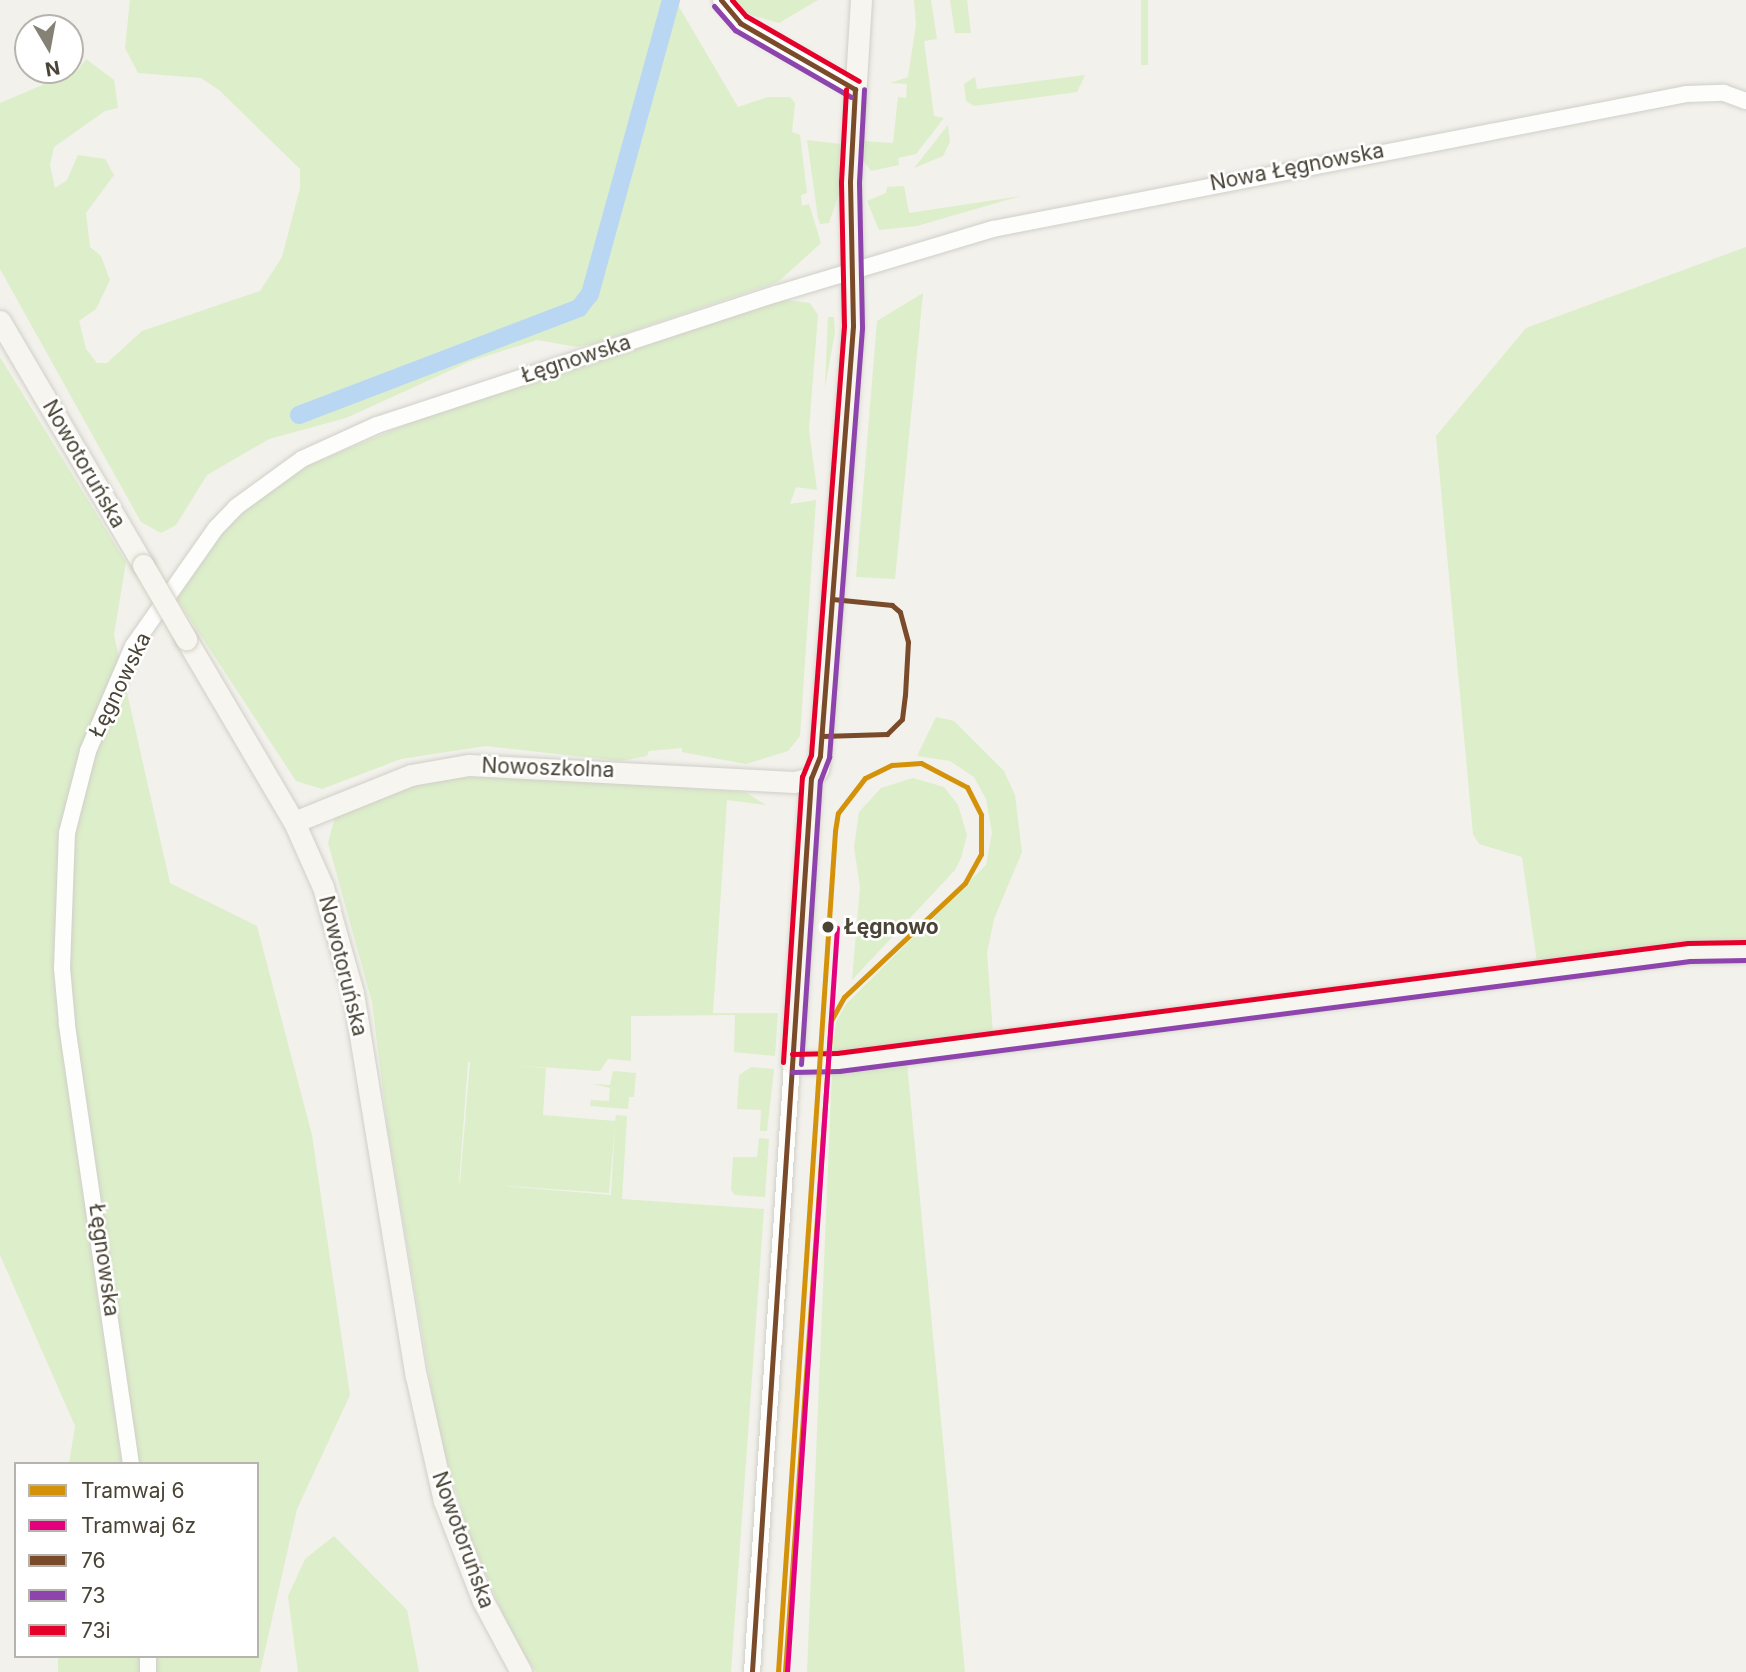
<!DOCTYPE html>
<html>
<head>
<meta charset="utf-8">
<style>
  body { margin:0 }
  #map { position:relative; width:1746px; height:1672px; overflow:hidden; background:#f2f1eb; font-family:Inter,sans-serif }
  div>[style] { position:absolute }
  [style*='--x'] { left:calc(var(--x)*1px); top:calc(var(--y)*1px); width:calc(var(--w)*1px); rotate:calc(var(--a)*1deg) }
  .green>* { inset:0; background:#ddeeca; transform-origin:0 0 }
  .canal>* { height:18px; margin:-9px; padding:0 9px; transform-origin:9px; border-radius:9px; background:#b9d7f3 }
  .roads { filter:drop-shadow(0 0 2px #d0cfc9) drop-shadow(0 0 2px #d0cfc9) }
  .street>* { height:16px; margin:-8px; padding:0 8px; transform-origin:8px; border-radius:8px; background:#fdfdfc }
  .secondary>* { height:21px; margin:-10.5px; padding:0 10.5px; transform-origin:10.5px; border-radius:10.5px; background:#f7f5ef }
  .bridges { filter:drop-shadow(0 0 2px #d2cfc2) drop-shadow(0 0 2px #d2cfc2) }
  .secondary-bridge>* { height:21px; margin:-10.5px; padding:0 10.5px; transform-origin:10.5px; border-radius:10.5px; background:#f7f5ef }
  .bus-1>* { height:5px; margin:-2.5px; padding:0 2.5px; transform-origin:2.5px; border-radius:2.5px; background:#7a4b2a }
  .bus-2>* { height:5px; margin:-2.5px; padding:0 2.5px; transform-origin:2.5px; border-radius:2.5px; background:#8e44ad }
  .bus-3>* { height:5px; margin:-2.5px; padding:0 2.5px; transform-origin:2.5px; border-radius:2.5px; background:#e4002b }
  .tram-1>* { height:5px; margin:-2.5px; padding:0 2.5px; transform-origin:2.5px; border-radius:2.5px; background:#d4920b }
  .tram-2>* { height:5px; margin:-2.5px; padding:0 2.5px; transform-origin:2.5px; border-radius:2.5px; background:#e5007d }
  .dots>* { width:19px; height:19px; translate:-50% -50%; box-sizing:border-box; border:4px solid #fff; border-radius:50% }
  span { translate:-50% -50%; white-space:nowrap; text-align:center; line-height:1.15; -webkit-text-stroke:5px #fff; paint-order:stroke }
  .street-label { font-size:21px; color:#4a4436 }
  .stop-label { font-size:21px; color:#4a4436; font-weight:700 }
  .left { translate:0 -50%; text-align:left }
  .legend { position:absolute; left:14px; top:1462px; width:245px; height:196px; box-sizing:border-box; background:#fff; border:2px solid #b7b4af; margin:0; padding:9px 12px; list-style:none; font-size:21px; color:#4a4436 }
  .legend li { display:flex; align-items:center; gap:14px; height:35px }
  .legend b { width:35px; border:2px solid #b7b4af }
  .north { position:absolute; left:14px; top:14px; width:70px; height:70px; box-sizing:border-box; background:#fff; border:2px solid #b7b4af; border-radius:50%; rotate:170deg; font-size:19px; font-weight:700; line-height:28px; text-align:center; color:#4a4436 }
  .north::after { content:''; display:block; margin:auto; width:24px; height:32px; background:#858175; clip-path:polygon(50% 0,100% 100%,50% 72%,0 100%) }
</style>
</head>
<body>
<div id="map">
  <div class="green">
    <i style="clip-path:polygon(130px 0,675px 0,738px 107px,768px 97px,790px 97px,795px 103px,792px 132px,800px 135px,807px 193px,801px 195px,802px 206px,809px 204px,821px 243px,778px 282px,593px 344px,577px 347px,537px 340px,471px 361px,346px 418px,269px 439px,207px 475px,176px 525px,161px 533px,141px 522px,0 269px,0 103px,78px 70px,86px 59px,114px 80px,118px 108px,105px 111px,54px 147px,50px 165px,55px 188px,67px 180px,78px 155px,105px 159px,114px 175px,86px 213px,90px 247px,101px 256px,110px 280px,96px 309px,79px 321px,86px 349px,97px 363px,107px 363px,142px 331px,260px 291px,282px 257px,300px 188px,300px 169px,219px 90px,201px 78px,138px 73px,125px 48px)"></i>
    <i style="clip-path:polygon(732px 0,818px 0,779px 23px,744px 13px)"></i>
    <i style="clip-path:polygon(914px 0,931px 0,937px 39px,924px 41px,934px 116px,944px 118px,916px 154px,898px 158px,899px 165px,871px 171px,863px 160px,864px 141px,893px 143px,898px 97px,906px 98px,907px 84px,890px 83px,908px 77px,916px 24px)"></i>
    <i style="clip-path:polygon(950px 0,967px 0,971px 33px,955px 33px)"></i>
    <i style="left:1141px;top:0;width:7px;height:65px"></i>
    <i style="clip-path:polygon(1085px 75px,1077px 92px,974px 106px,966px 101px,964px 84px,975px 77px,977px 89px)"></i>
    <i style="clip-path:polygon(948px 125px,950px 142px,943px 156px,914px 168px)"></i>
    <i style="clip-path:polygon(807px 140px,841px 144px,839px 194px,829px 223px,820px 224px,818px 218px)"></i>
    <i style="clip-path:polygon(904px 186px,909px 213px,1021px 196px,917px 226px,879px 230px,867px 201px,886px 193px,887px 187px)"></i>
    <i style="clip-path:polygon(1746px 247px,1746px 942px,1537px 962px,1522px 857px,1479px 844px,1473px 834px,1436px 436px,1526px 328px)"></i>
    <i style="clip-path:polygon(923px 293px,895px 579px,856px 577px,877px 321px)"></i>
    <i style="clip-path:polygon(785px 300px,810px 303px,818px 315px,809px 429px,817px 490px,796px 487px,790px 504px,816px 500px,800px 736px,788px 751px,746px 764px,682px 752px,682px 748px,649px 751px,647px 756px,621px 761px,486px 746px,401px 759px,322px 789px,296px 781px,175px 596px,219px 536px,252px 503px,300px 469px,452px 405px)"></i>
    <i style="clip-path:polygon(828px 317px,834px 317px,835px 332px,825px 387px)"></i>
    <i style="clip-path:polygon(0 357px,126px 562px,114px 635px,170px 883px,257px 926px,312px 1135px,350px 1395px,297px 1509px,260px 1672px,58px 1672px,58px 1656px,257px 1656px,257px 1464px,69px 1464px,75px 1426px,0 1255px)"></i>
    <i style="clip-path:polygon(936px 717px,954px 721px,1004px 771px,1015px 795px,1022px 852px,994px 919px,987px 953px,993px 1033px,832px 1053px,836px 1022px,846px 1004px,986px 865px,992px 833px,986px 799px,974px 777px,950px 761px,917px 756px)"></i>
    <i style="clip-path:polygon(evenodd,481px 773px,745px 792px,766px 805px,727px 800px,713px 1013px,778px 1013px,775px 1056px,734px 1052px,735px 1015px,631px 1016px,631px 1061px,608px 1059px,600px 1071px,509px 1065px,546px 1068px,543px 1115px,615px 1121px,616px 1115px,627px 1116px,622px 1199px,764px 1209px,731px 1672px,536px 1672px,513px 1638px,468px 1532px,440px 1439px,388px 1131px,372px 1002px,328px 843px,335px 817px,351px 807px,418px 783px,481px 773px,468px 1062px,470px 1062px,460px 1183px,459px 1183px,468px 1062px,481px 773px,615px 1127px,611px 1195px,479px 1184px,609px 1193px,615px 1127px)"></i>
    <i style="clip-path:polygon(913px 778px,944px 787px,958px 805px,967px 835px,961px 858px,955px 870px,852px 980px,860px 887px,854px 847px,859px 812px,881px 788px)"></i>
    <i style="clip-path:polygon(907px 1063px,965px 1672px,807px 1672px,832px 1072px)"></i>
    <i style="clip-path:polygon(751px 1067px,774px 1069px,767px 1131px,760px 1131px,761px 1110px,737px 1109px,739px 1075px)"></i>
    <i style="clip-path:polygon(613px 1071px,636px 1073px,634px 1097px,629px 1097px,628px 1109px,590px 1106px,591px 1100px,609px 1101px,610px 1088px,592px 1084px,610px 1085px)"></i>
    <i style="clip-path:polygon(759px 1138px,769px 1139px,765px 1197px,735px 1195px,731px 1190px,733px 1157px,757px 1157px)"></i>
    <i style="clip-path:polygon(334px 1536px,407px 1610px,419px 1672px,298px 1672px,288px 1596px,305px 1559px)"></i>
  </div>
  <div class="canal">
    <i style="--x:299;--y:415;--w:300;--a:-20.9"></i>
    <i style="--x:579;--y:308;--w:18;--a:-52"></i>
    <i style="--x:590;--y:294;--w:305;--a:-74.6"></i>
  </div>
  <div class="roads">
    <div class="street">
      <i style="--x:721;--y:0;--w:30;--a:50"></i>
      <i style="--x:740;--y:23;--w:133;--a:29.9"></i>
      <i style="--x:131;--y:1464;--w:446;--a:-98.3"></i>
      <i style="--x:67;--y:1023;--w:55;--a:-95.2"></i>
      <i style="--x:62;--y:968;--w:135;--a:-87.9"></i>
      <i style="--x:67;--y:833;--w:85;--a:-75.6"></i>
      <i style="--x:88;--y:751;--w:114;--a:-66.8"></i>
      <i style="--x:133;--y:646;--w:144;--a:-54.9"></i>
      <i style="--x:216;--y:528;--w:29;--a:-46"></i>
      <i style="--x:236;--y:507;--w:82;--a:-36"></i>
      <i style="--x:302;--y:459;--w:82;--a:-24.4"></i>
      <i style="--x:377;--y:425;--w:420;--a:-18.2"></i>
      <i style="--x:776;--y:294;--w:227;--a:-16.7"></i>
      <i style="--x:993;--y:229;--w:706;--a:-11.02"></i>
      <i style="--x:1686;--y:94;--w:38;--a:-2"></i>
      <i style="--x:1724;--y:93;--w:23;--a:20"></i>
      <i style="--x:148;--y:1656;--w:16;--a:90"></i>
      <i style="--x:752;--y:1672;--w:610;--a:-86.24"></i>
    </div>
    <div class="secondary">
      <i style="--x:861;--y:0;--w:182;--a:93.5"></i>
      <i style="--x:850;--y:182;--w:144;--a:88.8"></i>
      <i style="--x:853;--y:326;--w:431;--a:94.4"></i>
      <i style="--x:820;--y:756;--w:13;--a:99"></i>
      <i style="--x:818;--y:769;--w:11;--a:128"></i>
      <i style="--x:811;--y:778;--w:286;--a:93.8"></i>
      <i style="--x:792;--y:1063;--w:46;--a:-1.2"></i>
      <i style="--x:838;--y:1062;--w:858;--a:-7.37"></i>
      <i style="--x:1689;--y:952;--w:57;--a:-1"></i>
      <i style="--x:0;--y:321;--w:283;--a:59.6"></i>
      <i style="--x:186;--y:639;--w:212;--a:59.5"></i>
      <i style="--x:294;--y:822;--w:71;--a:66"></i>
      <i style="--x:323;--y:887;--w:110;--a:74.2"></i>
      <i style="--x:353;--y:993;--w:388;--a:80.7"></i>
      <i style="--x:416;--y:1376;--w:128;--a:77.4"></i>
      <i style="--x:444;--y:1501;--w:107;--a:68.7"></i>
      <i style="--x:483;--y:1601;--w:81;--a:61.8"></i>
      <i style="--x:294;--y:822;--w:126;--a:-21.9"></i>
      <i style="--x:411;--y:775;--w:59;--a:-9.8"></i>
      <i style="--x:469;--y:765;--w:325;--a:3"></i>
      <i style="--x:794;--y:782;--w:17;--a:-13"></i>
    </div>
  </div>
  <div class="bridges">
    <div class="secondary-bridge">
      <i style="--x:143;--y:565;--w:86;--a:59.8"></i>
    </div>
  </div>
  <div class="bus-1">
    <i style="--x:721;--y:0;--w:30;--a:50"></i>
    <i style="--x:740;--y:23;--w:133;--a:29.9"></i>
    <i style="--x:855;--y:89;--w:93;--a:93.1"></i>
    <i style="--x:850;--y:182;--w:144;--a:88.8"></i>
    <i style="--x:853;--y:326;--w:431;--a:94.4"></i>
    <i style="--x:820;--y:756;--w:24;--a:112"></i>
    <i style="--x:811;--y:778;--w:896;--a:93.78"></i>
    <i style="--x:822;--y:736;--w:65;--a:-1.8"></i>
    <i style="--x:887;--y:734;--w:21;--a:-45"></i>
    <i style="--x:902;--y:719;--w:24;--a:-83"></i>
    <i style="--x:905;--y:695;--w:53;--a:-86.8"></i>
    <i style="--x:908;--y:642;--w:31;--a:-105"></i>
    <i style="--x:900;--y:612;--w:11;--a:-139"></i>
    <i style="--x:892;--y:605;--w:60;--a:-174.3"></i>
  </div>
  <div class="bus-2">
    <i style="--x:714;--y:6;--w:32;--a:49"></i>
    <i style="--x:735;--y:30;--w:134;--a:30"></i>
    <i style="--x:801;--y:1064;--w:284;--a:-86.2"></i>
    <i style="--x:820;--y:781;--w:26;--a:-69"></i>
    <i style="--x:829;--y:757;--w:431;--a:-85.6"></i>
    <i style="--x:862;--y:327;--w:145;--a:-91.2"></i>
    <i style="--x:859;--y:182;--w:93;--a:-86.9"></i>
    <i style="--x:792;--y:1072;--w:47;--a:-1.2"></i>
    <i style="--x:839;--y:1071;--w:858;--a:-7.37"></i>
    <i style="--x:1690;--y:961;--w:56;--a:-1"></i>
  </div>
  <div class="bus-3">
    <i style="--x:732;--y:0;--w:21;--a:49"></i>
    <i style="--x:746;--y:16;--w:130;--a:29.9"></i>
    <i style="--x:792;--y:1054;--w:45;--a:-1.3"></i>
    <i style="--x:837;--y:1053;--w:858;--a:-7.37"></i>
    <i style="--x:1688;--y:943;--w:58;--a:-1"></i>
    <i style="--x:783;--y:1062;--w:286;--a:-86.2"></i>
    <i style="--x:802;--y:777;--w:24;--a:-68"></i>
    <i style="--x:811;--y:755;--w:430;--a:-85.6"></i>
    <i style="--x:844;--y:326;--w:144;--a:-91.2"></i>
    <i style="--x:841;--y:182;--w:93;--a:-86.9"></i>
  </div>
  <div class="tram-1">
    <i style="--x:778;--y:1672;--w:843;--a:-86.12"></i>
    <i style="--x:835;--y:831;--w:18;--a:-81"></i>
    <i style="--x:838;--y:813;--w:44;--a:-52.4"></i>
    <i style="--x:865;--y:778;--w:30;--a:-26"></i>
    <i style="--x:892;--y:765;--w:29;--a:-4"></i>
    <i style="--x:921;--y:763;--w:52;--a:27.6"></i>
    <i style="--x:967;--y:787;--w:31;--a:63"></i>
    <i style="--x:981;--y:815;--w:39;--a:90"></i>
    <i style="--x:981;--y:854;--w:33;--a:119"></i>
    <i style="--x:965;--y:883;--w:166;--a:136.7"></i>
    <i style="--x:844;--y:997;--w:26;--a:119"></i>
    <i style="--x:831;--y:1020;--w:654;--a:94.04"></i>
  </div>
  <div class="tram-2">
    <i style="--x:787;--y:1672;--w:746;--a:-86.16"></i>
  </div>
  <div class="dots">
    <i style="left:828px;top:927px;background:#4a4436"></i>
  </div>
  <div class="street-label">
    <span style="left:1297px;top:167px;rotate:-11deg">Nowa Łęgnowska</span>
    <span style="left:576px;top:359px;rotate:-18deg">Łęgnowska</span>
    <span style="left:84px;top:464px;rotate:60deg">Nowotoruńska</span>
    <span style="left:120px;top:685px;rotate:-64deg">Łęgnowska</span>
    <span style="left:548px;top:768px;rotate:2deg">Nowoszkolna</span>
    <span style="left:343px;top:966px;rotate:76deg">Nowotoruńska</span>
    <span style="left:104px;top:1260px;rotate:82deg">Łęgnowska</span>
    <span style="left:463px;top:1540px;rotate:70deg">Nowotoruńska</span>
  </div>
  <div class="stop-label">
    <span class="left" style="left:844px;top:927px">Łęgnowo</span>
  </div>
  <ul class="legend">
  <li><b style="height:9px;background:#d4920b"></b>Tramwaj 6</li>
  <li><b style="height:9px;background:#e5007d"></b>Tramwaj 6z</li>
  <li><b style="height:9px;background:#7a4b2a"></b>76</li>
  <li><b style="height:9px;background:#8e44ad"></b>73</li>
  <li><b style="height:9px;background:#e4002b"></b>73i</li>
  </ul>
  <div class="north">N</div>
</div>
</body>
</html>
